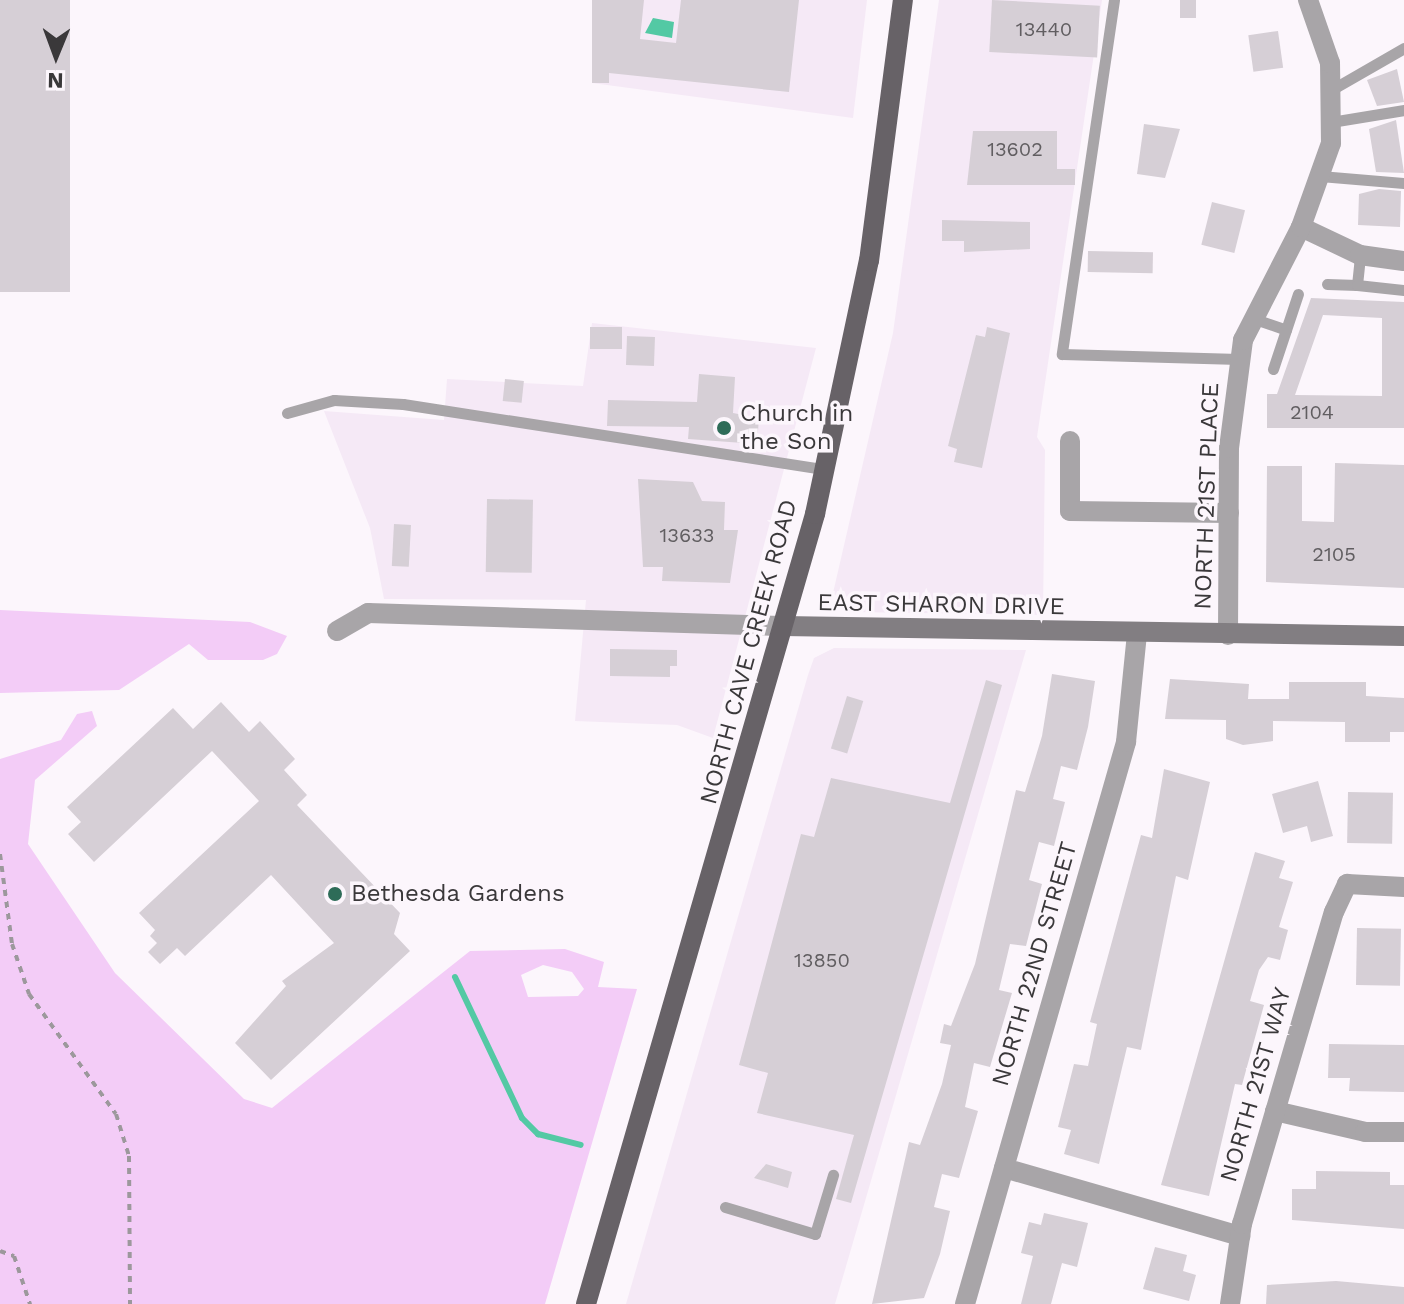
<!DOCTYPE html>
<html>
<head>
<meta charset="utf-8">
<style>
  body { margin:0 }
  #map { position:relative; width:1404px; height:1304px; overflow:hidden; background:#fcf6fc; font-family:"Work Sans",sans-serif }
  div>[style] { position:absolute }
  [style*='--x'] { left:calc(var(--x)*1px); top:calc(var(--y)*1px); width:calc(var(--w)*1px); rotate:calc(var(--a)*1deg) }
  .built>* { inset:0; background:#f5e9f6 }
  .green>* { inset:0; background:#f3ccf7 }
  .water>* { inset:0; background:#53c9a4 }
  .stream>* { height:6px; margin:-3px; padding:0 3px; transform-origin:3px; border-radius:3px; background:#53c9a4 }
  .building>* { inset:0; background:#d6cfd6; transform-origin:0 0 }
  .path>* { height:4px; margin-top:-2px; transform-origin:0; background:repeating-linear-gradient(90deg,#9c989c 0 6px,transparent 0 12px) }
  .lane>* { height:11px; margin:-5.5px; padding:0 5.5px; transform-origin:5.5px; border-radius:5.5px; background:#a8a5a8 }
  .street>* { height:20px; margin:-10px; padding:0 10px; transform-origin:10px; border-radius:10px; background:#a8a5a8 }
  .secondary>* { height:20px; margin:-10px; padding:0 10px; transform-origin:10px; border-radius:10px; background:#827e82 }
  .primary>* { height:20px; margin:-10px; padding:0 10px; transform-origin:10px; border-radius:10px; background:#676267 }
  .dots>* { width:22px; height:22px; translate:-50% -50%; box-sizing:border-box; border:4px solid #fcf6fc; border-radius:50% }
  span { translate:-50% -50%; white-space:nowrap; text-align:center; line-height:1.15; -webkit-text-stroke:7px #fcf6fc; paint-order:stroke }
  .number-label { font-size:20px; color:#615e61 }
  .number-label span { -webkit-text-stroke-width:0 }
  .poi-label { font-size:24px; color:#3a383a }
  .left { translate:0 -50%; text-align:left }
  .street-label { font-size:24px; color:#3a383a }
  .north { position:absolute; left:16px; top:16px; width:80px; height:80px; -webkit-text-stroke:6px #fcf6fc; paint-order:stroke; rotate:181deg; font-size:22px; font-weight:700; line-height:32px; text-align:center; color:#3a383a }
  .north::after { content:''; display:block; margin:auto; width:28px; height:36px; background:#3a383a; clip-path:polygon(50% 0,100% 100%,50% 72%,0 100%) }
</style>
</head>
<body>
<div id="map">
  <div class="built">
    <i style="clip-path:polygon(592px 0,867px 0,853px 118px,592px 83px)"></i>
    <i style="clip-path:polygon(939px 0,1102px 0,1037px 437px,1045px 450px,1043px 615px,853px 612px,833px 593px,893px 333px)"></i>
    <i style="clip-path:polygon(592px 323px,816px 348px,713px 738px,677px 725px,575px 721px,586px 600px,384px 599px,370px 528px,324px 411px,444px 420px,447px 379px,583px 386px)"></i>
    <i style="clip-path:polygon(834px 648px,1026px 650px,835px 1304px,626px 1304px,808px 675px,814px 658px)"></i>
  </div>
  <div class="green">
    <i style="clip-path:polygon(0 610px,250px 622px,287px 636px,277px 654px,263px 660px,208px 660px,189px 644px,119px 690px,0 693px)"></i>
    <i style="clip-path:polygon(evenodd,92px 711px,97px 726px,35px 780px,28px 844px,115px 973px,244px 1099px,272px 1108px,470px 951px,565px 949px,604px 962px,598px 987px,637px 989px,545px 1304px,0 1304px,0 759px,61px 740px,77px 714px,92px 711px,543px 965px,572px 972px,584px 989px,578px 996px,528px 997px,521px 975px,543px 965px)"></i>
  </div>
  <div class="water">
    <i style="clip-path:polygon(653px 18px,674px 22px,672px 38px,645px 33px)"></i>
  </div>
  <div class="stream">
    <i style="--x:455;--y:977;--w:156;--a:64.6"></i>
    <i style="--x:522;--y:1118;--w:23;--a:45"></i>
    <i style="--x:538;--y:1134;--w:44;--a:14.3"></i>
  </div>
  <div class="building">
    <i style="left:0;top:0;width:70px;height:292px"></i>
    <i style="clip-path:polygon(592px 0,644px 0,640px 39px,676px 43px,681px 0,799px 0,789px 92px,609px 73px,609px 83px,592px 83px)"></i>
    <i style="left:992px;top:0;width:108px;height:52px;rotate:3deg"></i>
    <i style="left:1180px;top:0;width:16px;height:18px"></i>
    <i style="left:1278px;top:31px;width:37px;height:30px;rotate:82deg"></i>
    <i style="clip-path:polygon(1397px 69px,1404px 102px,1377px 106px,1367px 80px)"></i>
    <i style="clip-path:polygon(1396px 120px,1404px 173px,1376px 172px,1369px 129px)"></i>
    <i style="clip-path:polygon(1144px 124px,1180px 129px,1165px 178px,1137px 174px)"></i>
    <i style="clip-path:polygon(973px 131px,1057px 131px,1057px 169px,1075px 169px,1075px 185px,967px 185px)"></i>
    <i style="clip-path:polygon(1379px 189px,1401px 191px,1400px 227px,1358px 225px,1359px 194px)"></i>
    <i style="left:1212px;top:202px;width:34px;height:44px;rotate:14deg"></i>
    <i style="clip-path:polygon(942px 220px,1030px 222px,1030px 249px,964px 252px,964px 241px,942px 241px)"></i>
    <i style="left:1088px;top:251px;width:65px;height:21px;rotate:1deg"></i>
    <i style="clip-path:polygon(evenodd,1311px 298px,1404px 302px,1404px 428px,1267px 428px,1267px 394px,1277px 394px,1311px 298px,1323px 315px,1382px 318px,1382px 396px,1295px 395px,1323px 315px)"></i>
    <i style="left:590px;top:327px;width:32px;height:22px"></i>
    <i style="clip-path:polygon(987px 327px,1010px 333px,982px 468px,954px 462px,957px 449px,948px 446px,976px 335px,985px 337px)"></i>
    <i style="left:627px;top:336px;width:28px;height:29px;rotate:2deg"></i>
    <i style="clip-path:polygon(699px 374px,735px 377px,733px 413px,759px 418px,757px 444px,688px 439px,689px 427px,607px 426px,608px 400px,697px 402px)"></i>
    <i style="left:505px;top:379px;width:19px;height:22px;rotate:6deg"></i>
    <i style="clip-path:polygon(1335px 463px,1404px 465px,1404px 588px,1266px 582px,1267px 466px,1302px 466px,1302px 521px,1334px 522px)"></i>
    <i style="clip-path:polygon(638px 479px,693px 482px,702px 501px,725px 502px,724px 530px,738px 530px,730px 583px,662px 581px,663px 567px,643px 567px)"></i>
    <i style="left:487px;top:499px;width:46px;height:73px;rotate:1deg"></i>
    <i style="left:394px;top:524px;width:17px;height:42px;rotate:3deg"></i>
    <i style="clip-path:polygon(610px 649px,677px 650px,677px 666px,670px 666px,670px 677px,610px 676px)"></i>
    <i style="clip-path:polygon(1052px 674px,1095px 681px,1088px 727px,1077px 770px,1061px 766px,1053px 799px,1065px 802px,1054px 846px,1039px 842px,1029px 880px,1042px 884px,1026px 946px,1010px 944px,999px 990px,1012px 993px,990px 1067px,974px 1063px,965px 1107px,978px 1111px,959px 1178px,942px 1174px,934px 1207px,950px 1211px,940px 1254px,924px 1298px,872px 1304px,909px 1142px,920px 1145px,942px 1084px,951px 1045px,940px 1043px,944px 1024px,951px 1026px,975px 964px,1016px 790px,1025px 792px,1042px 736px)"></i>
    <i style="clip-path:polygon(1170px 679px,1249px 684px,1248px 699px,1289px 699px,1289px 682px,1366px 682px,1366px 696px,1404px 698px,1404px 732px,1390px 732px,1390px 742px,1345px 742px,1345px 722px,1273px 721px,1273px 741px,1243px 745px,1226px 739px,1226px 720px,1165px 719px)"></i>
    <i style="clip-path:polygon(986px 680px,1002px 685px,978px 768px,851px 1203px,836px 1199px,854px 1135px,757px 1113px,768px 1073px,739px 1065px,801px 834px,814px 837px,831px 778px,950px 803px)"></i>
    <i style="left:847px;top:696px;width:17px;height:55px;rotate:17deg"></i>
    <i style="clip-path:polygon(221px 702px,249px 732px,260px 721px,295px 759px,284px 770px,307px 795px,297px 805px,400px 913px,394px 934px,410px 951px,271px 1080px,235px 1043px,286px 986px,282px 981px,334px 943px,271px 875px,185px 956px,177px 948px,160px 964px,148px 952px,157px 943px,150px 936px,155px 930px,139px 913px,259px 801px,212px 751px,94px 862px,68px 834px,81px 822px,67px 807px,173px 708px,193px 729px)"></i>
    <i style="clip-path:polygon(1164px 769px,1210px 782px,1188px 880px,1176px 876px,1141px 1050px,1127px 1047px,1099px 1164px,1064px 1154px,1071px 1130px,1058px 1127px,1074px 1064px,1088px 1066px,1097px 1024px,1090px 1022px,1141px 835px,1152px 838px)"></i>
    <i style="clip-path:polygon(1318px 781px,1333px 836px,1311px 842px,1307px 826px,1283px 833px,1272px 794px)"></i>
    <i style="left:1348px;top:792px;width:45px;height:51px;rotate:1deg"></i>
    <i style="clip-path:polygon(1255px 852px,1285px 861px,1279px 878px,1293px 882px,1279px 927px,1288px 930px,1280px 960px,1268px 957px,1259px 970px,1250px 1001px,1264px 1005px,1242px 1085px,1235px 1084px,1209px 1196px,1161px 1185px)"></i>
    <i style="left:1357px;top:928px;width:44px;height:57px;rotate:1deg"></i>
    <i style="clip-path:polygon(1329px 1044px,1404px 1045px,1404px 1092px,1349px 1091px,1350px 1078px,1328px 1078px)"></i>
    <i style="clip-path:polygon(766px 1164px,792px 1172px,788px 1188px,754px 1178px)"></i>
    <i style="clip-path:polygon(1316px 1171px,1390px 1172px,1390px 1185px,1404px 1185px,1404px 1229px,1292px 1220px,1292px 1189px,1316px 1189px)"></i>
    <i style="clip-path:polygon(1044px 1213px,1088px 1223px,1077px 1267px,1062px 1263px,1051px 1304px,1021px 1304px,1033px 1256px,1021px 1253px,1029px 1222px,1041px 1225px)"></i>
    <i style="clip-path:polygon(1155px 1247px,1187px 1255px,1183px 1271px,1196px 1275px,1189px 1301px,1143px 1289px)"></i>
    <i style="clip-path:polygon(1336px 1281px,1404px 1287px,1404px 1304px,1266px 1304px,1267px 1285px)"></i>
  </div>
  <div class="path">
    <i style="--x:0;--y:854;--w:91;--a:82.4"></i>
    <i style="--x:12;--y:944;--w:53;--a:71.2"></i>
    <i style="--x:29;--y:994;--w:148;--a:54.1"></i>
    <i style="--x:116;--y:1114;--w:44;--a:72.8"></i>
    <i style="--x:129;--y:1156;--w:148;--a:89.6"></i>
    <i style="--x:0;--y:1251;--w:15;--a:20"></i>
    <i style="--x:14;--y:1256;--w:51;--a:71.6"></i>
  </div>
  <div class="lane">
    <i style="--x:1114;--y:0;--w:358;--a:98.4"></i>
    <i style="--x:1062;--y:354;--w:177;--a:1.6"></i>
    <i style="--x:1331;--y:90;--w:84;--a:-29.9"></i>
    <i style="--x:1331;--y:122;--w:74;--a:-9.3"></i>
    <i style="--x:1320;--y:176;--w:84;--a:4.8"></i>
    <i style="--x:1327;--y:284;--w:30;--a:2"></i>
    <i style="--x:1357;--y:285;--w:30;--a:-84"></i>
    <i style="--x:1357;--y:285;--w:47;--a:6.1"></i>
    <i style="--x:1252;--y:318;--w:36;--a:19"></i>
    <i style="--x:1273;--y:369;--w:79;--a:-71.6"></i>
    <i style="--x:287;--y:413;--w:49;--a:-15.5"></i>
    <i style="--x:334;--y:400;--w:69;--a:3.3"></i>
    <i style="--x:403;--y:404;--w:427;--a:8.8"></i>
    <i style="--x:725;--y:1207;--w:94;--a:16.7"></i>
    <i style="--x:815;--y:1234;--w:62;--a:-73"></i>
  </div>
  <div class="street">
    <i style="--x:1301;--y:227;--w:65;--a:25.4"></i>
    <i style="--x:1360;--y:255;--w:44;--a:7.8"></i>
    <i style="--x:1070;--y:441;--w:70;--a:90"></i>
    <i style="--x:1070;--y:511;--w:159;--a:0.7"></i>
    <i style="--x:337;--y:631;--w:36;--a:-30"></i>
    <i style="--x:368;--y:613;--w:415;--a:1.8"></i>
    <i style="--x:1228;--y:635;--w:187;--a:-89.7"></i>
    <i style="--x:1229;--y:448;--w:109;--a:-82.6"></i>
    <i style="--x:1243;--y:340;--w:127;--a:-62.8"></i>
    <i style="--x:1301;--y:227;--w:89;--a:-70.3"></i>
    <i style="--x:1331;--y:143;--w:80;--a:-90.7"></i>
    <i style="--x:1330;--y:63;--w:67;--a:-109.2"></i>
    <i style="--x:1275;--y:1111;--w:92;--a:13.1"></i>
    <i style="--x:1365;--y:1132;--w:39;--a:0"></i>
    <i style="--x:1004;--y:1168;--w:246;--a:16.1"></i>
    <i style="--x:965;--y:1304;--w:585;--a:-74.01"></i>
    <i style="--x:1126;--y:742;--w:109;--a:-84.2"></i>
    <i style="--x:1230;--y:1304;--w:81;--a:-81.5"></i>
    <i style="--x:1242;--y:1224;--w:325;--a:-73.6"></i>
    <i style="--x:1334;--y:912;--w:31;--a:-65"></i>
    <i style="--x:1347;--y:884;--w:57;--a:3"></i>
  </div>
  <div class="secondary">
    <i style="--x:783;--y:626;--w:621;--a:0.92"></i>
  </div>
  <div class="primary">
    <i style="--x:586;--y:1304;--w:823;--a:-73.83"></i>
    <i style="--x:815;--y:514;--w:259;--a:-78"></i>
    <i style="--x:869;--y:261;--w:263;--a:-82.6"></i>
  </div>
  <div class="dots">
    <i style="left:724px;top:428px;background:#2e6c58"></i>
    <i style="left:335px;top:894px;background:#2e6c58"></i>
  </div>
  <div class="number-label">
    <span style="left:1044px;top:29px">13440</span>
    <span style="left:1015px;top:149px">13602</span>
    <span style="left:1312px;top:412px">2104</span>
    <span style="left:687px;top:535px">13633</span>
    <span style="left:1334px;top:554px">2105</span>
    <span style="left:822px;top:960px">13850</span>
  </div>
  <div class="poi-label">
    <span class="left" style="left:740px;top:428px">Church in<br>the Son</span>
    <span class="left" style="left:351px;top:894px">Bethesda Gardens</span>
  </div>
  <div class="street-label">
    <span style="left:1207px;top:496px;rotate:-88deg">NORTH 21ST PLACE</span>
    <span style="left:941px;top:605px;rotate:1deg">EAST SHARON DRIVE</span>
    <span style="left:749px;top:652px;rotate:-75deg">NORTH CAVE CREEK ROAD</span>
    <span style="left:1035px;top:964px;rotate:-74deg">NORTH 22ND STREET</span>
    <span style="left:1256px;top:1085px;rotate:-74deg">NORTH 21ST WAY</span>
  </div>
  <div class="north">N</div>
</div>
</body>
</html>
